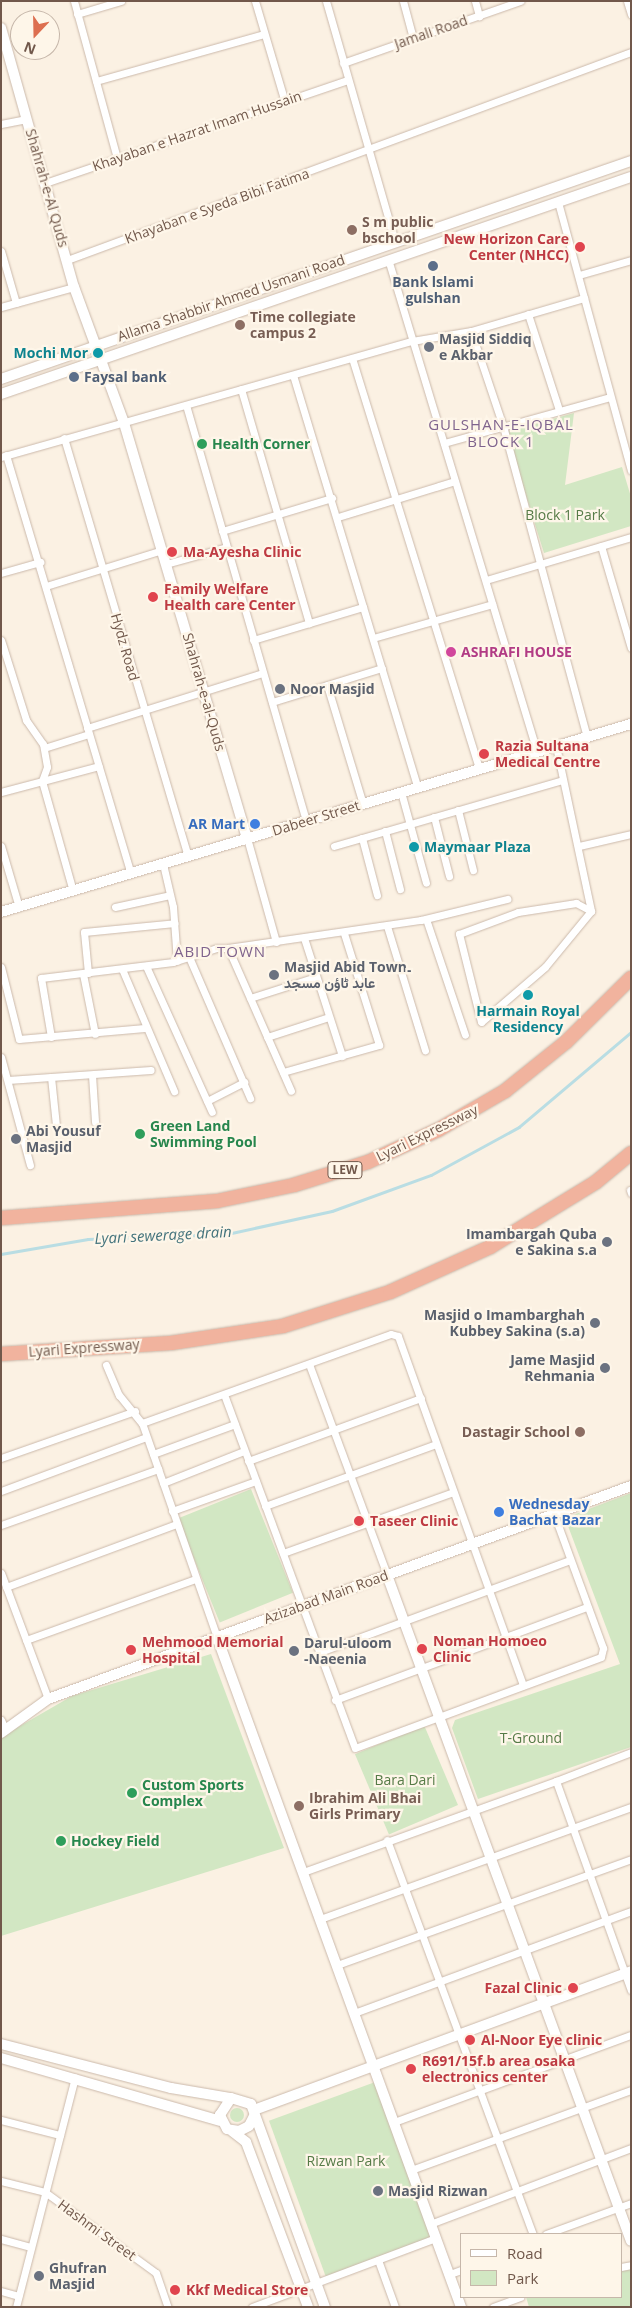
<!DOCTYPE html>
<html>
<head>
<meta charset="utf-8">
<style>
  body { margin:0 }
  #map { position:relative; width:632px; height:2308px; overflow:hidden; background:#fbf1e3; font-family:"Open Sans",Vazirmatn,sans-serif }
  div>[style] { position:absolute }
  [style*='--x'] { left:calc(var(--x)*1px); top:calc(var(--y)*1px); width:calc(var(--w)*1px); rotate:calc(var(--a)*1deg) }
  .green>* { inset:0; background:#d2e7c3; transform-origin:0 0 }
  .round { border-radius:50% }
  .stream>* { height:2.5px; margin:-1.25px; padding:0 1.25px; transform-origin:1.25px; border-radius:1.25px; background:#b9dde3 }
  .roads { filter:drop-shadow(0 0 1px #cbb9ab) drop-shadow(0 0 1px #cbb9ab) }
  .street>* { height:7px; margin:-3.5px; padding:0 3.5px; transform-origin:3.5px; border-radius:3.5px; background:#fff }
  .secondary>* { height:10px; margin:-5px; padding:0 5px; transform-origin:5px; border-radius:5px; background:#fff }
  .highway>* { height:14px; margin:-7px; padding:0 7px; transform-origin:7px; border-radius:7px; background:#f1b39e }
  .dots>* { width:14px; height:14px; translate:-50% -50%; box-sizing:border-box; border:2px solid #fef6e9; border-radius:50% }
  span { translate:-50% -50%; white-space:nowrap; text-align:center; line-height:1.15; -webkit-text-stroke:4.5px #fef6e9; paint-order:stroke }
  .shield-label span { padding:1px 4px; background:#fef6e9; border:1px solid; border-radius:4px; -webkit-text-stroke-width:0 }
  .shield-label { font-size:12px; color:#71584b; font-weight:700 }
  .street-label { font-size:14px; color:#71584b }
  .education-label { font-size:14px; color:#785e54; font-weight:700 }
  .left { translate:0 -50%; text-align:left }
  .right { translate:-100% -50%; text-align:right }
  .health-label { font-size:14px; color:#be3a42; font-weight:700 }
  .service-label { font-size:14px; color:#4e5e75; font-weight:700 }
  .worship-label { font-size:14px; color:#5b616d; font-weight:700 }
  .culture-label { font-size:14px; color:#0d838f; font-weight:700 }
  .leisure-label { font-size:14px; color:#27864d; font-weight:700 }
  .park-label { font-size:14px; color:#567b47 }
  .hotel-label { font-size:14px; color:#b23c85; font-weight:700 }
  .shop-label { font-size:14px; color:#366cbe; font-weight:700 }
  .neighbourhood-label { font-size:15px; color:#7f638d; letter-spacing:1px }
  .water-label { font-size:15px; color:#43737c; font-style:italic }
  .frame { position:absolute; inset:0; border:2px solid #71584b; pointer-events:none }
  .legend { position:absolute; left:460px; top:2233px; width:162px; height:65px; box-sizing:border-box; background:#fef6e9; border:1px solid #c6b7aa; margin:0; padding:6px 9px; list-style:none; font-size:15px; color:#71584b }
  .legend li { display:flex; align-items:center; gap:10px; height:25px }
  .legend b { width:25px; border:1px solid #c6b7aa }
  .north { position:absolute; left:10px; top:10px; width:50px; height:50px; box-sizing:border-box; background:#fef6e9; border:1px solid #c6b7aa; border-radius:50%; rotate:201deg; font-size:14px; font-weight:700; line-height:20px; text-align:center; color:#71584b }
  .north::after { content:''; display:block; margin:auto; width:18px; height:22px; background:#dd6f50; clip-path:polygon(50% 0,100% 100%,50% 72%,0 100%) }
</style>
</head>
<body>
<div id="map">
  <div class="green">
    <i style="clip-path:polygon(574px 413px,565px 485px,622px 467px,631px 497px,631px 526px,544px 553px,506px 432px)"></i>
    <i style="left:251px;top:1489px;width:112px;height:79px;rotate:68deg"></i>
    <i style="clip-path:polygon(631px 1493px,631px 1747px,478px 1799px,452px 1728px,455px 1720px,620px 1664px,565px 1518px)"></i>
    <i style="clip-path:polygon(211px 1654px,284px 1848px,1px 1936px,1px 1737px,72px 1696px)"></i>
    <i style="left:424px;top:1725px;width:87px;height:75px;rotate:67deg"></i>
    <i style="left:378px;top:2081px;width:167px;height:116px;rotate:70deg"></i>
    <i class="round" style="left:230px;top:2108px;width:14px;height:14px"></i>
    <i style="clip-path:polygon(631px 2265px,631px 2307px,529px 2307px,526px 2297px,621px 2297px,621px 2268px)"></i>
  </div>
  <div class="stream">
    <i style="--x:1;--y:1254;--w:88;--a:-9.8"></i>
    <i style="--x:88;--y:1239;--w:139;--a:-2.1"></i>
    <i style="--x:227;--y:1234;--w:107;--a:-12.4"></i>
    <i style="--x:332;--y:1211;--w:105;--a:-20"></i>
    <i style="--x:431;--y:1175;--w:100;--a:-28.6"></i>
    <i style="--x:519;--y:1127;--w:147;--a:-40.3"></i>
  </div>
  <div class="roads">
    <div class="street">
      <i style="--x:74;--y:1;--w:163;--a:74.7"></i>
      <i style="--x:255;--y:1;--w:105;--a:73.5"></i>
      <i style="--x:326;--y:1;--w:250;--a:74"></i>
      <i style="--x:403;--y:1;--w:39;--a:75"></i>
      <i style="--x:475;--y:1;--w:16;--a:75"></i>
      <i style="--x:627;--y:1;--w:14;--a:73"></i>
      <i style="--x:77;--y:14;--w:46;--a:-16.5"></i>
      <i style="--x:343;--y:63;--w:188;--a:-19.3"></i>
      <i style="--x:96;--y:81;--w:174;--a:-15.6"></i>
      <i style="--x:1;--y:124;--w:26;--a:-11"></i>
      <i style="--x:45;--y:183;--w:320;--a:-18.8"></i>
      <i style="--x:558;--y:202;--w:278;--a:74.8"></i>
      <i style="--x:1;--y:251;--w:54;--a:73.9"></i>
      <i style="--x:388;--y:259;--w:515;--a:73.18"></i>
      <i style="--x:67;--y:260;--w:601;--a:-20.24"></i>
      <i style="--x:579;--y:275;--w:54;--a:-16.1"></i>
      <i style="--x:1;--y:307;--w:76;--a:-15.3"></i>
      <i style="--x:528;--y:314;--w:101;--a:72.1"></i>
      <i style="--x:471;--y:331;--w:100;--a:71.4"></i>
      <i style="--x:503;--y:426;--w:322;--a:74.9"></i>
      <i style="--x:352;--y:358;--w:430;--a:72.8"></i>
      <i style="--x:293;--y:375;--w:430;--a:73.2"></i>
      <i style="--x:241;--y:389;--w:244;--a:73.8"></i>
      <i style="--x:186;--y:405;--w:433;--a:73.9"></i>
      <i style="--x:64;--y:438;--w:436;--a:73.5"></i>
      <i style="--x:444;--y:443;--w:172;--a:-15.5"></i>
      <i style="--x:6;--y:455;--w:436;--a:73.4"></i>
      <i style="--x:1;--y:457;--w:427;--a:-15.8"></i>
      <i style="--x:412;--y:341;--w:60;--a:-9.6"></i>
      <i style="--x:471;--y:331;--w:118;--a:-16.3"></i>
      <i style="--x:338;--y:517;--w:122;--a:-17.1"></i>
      <i style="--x:222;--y:531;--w:115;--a:-16.7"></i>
      <i style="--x:601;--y:546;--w:106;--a:73.6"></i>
      <i style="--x:166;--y:564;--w:63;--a:-15.6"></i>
      <i style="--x:1;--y:573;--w:41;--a:-15.8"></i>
      <i style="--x:486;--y:580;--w:151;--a:-16.5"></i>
      <i style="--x:46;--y:586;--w:121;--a:-17.2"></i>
      <i style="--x:373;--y:638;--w:124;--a:-15.9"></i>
      <i style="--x:1;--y:640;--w:84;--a:72.6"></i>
      <i style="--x:26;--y:720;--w:29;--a:55"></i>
      <i style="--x:43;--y:744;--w:23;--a:80"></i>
      <i style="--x:47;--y:767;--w:15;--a:110"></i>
      <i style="--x:42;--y:781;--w:114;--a:74.3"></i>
      <i style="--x:253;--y:640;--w:115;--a:-16.7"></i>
      <i style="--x:327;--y:685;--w:124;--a:73.2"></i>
      <i style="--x:272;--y:702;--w:115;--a:-17.2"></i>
      <i style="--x:87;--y:728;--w:184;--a:-17.4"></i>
      <i style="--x:556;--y:746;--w:169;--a:78"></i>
      <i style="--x:591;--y:911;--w:72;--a:129.4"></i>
      <i style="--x:545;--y:967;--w:84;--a:139.3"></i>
      <i style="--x:481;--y:1022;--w:91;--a:-104"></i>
      <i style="--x:459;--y:934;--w:63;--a:-20.4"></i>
      <i style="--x:518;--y:912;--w:59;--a:-8.8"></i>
      <i style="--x:576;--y:903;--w:17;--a:28"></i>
      <i style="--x:44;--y:748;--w:47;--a:-17.3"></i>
      <i style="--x:1;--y:792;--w:101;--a:-14.9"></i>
      <i style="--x:401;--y:792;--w:94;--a:74.6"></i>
      <i style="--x:458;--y:810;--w:62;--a:76"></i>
      <i style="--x:434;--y:817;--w:61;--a:75.7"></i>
      <i style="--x:385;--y:831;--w:60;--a:75.5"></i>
      <i style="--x:247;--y:838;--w:108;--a:74.4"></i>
      <i style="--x:362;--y:838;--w:59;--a:75.3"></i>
      <i style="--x:1;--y:846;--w:64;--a:73.6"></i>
      <i style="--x:334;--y:846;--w:238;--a:-16.1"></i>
      <i style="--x:579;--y:846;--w:53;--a:-13"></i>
      <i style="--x:163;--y:864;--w:44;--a:76.9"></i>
      <i style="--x:173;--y:907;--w:54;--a:85.8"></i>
      <i style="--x:115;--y:907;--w:56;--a:-12.3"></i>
      <i style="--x:426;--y:919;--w:122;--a:71.4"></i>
      <i style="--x:387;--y:926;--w:130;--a:73"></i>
      <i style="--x:304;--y:938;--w:124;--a:72.1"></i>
      <i style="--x:228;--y:948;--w:195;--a:-8.3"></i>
      <i style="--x:421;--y:920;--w:89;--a:-13.7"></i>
      <i style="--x:189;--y:957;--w:154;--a:66.6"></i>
      <i style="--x:146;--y:966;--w:160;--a:65.7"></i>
      <i style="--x:1;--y:967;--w:74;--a:76"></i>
      <i style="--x:19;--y:1039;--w:126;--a:-5"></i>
      <i style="--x:122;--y:969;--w:133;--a:66.9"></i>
      <i style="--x:88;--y:973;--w:41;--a:-95.6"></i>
      <i style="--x:84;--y:932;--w:91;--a:-5.6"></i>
      <i style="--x:83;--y:974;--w:61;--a:78.7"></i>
      <i style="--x:250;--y:998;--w:69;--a:-17.7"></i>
      <i style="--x:51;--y:1037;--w:60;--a:-99.6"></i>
      <i style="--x:41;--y:978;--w:133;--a:-6.9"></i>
      <i style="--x:173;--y:962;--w:46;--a:-17.7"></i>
      <i style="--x:217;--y:948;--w:11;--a:0"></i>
      <i style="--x:228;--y:948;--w:156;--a:66.2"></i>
      <i style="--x:267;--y:1037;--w:65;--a:-17.9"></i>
      <i style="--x:1;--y:1057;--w:112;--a:75"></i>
      <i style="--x:283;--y:1072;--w:100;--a:-15.7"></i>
      <i style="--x:379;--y:1045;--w:117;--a:-107.4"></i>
      <i style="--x:92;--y:1075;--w:47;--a:86.3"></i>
      <i style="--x:51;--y:1077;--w:48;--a:84.1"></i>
      <i style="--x:8;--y:1080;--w:143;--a:-4"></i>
      <i style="--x:207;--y:1101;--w:42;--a:-27.2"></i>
      <i style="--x:630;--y:1190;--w:3;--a:72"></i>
      <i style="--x:309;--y:1364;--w:225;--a:69.7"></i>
      <i style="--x:106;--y:1365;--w:33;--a:67"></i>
      <i style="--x:119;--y:1395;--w:36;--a:51"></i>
      <i style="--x:142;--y:1423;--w:227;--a:70.7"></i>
      <i style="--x:225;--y:1397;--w:374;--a:69.7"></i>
      <i style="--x:355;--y:1748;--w:262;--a:-20.3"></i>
      <i style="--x:601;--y:1657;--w:9;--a:-77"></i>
      <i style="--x:603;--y:1648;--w:143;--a:-110.1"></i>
      <i style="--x:142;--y:1423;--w:264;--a:-19.7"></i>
      <i style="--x:391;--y:1334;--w:7;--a:16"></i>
      <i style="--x:398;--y:1336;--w:371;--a:70.3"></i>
      <i style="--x:153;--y:1454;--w:87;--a:-20.1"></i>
      <i style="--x:1;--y:1458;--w:142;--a:-19.3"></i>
      <i style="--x:248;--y:1461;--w:184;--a:-20"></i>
      <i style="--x:163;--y:1483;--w:87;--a:-21.6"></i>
      <i style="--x:1;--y:1491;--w:155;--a:-20.4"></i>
      <i style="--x:265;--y:1506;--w:182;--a:-19.9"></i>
      <i style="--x:172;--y:1511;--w:89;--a:-19.7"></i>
      <i style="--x:1;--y:1525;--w:167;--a:-19.6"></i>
      <i style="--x:283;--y:1553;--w:181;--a:-19.7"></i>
      <i style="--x:1;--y:1573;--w:134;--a:69.5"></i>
      <i style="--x:6;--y:1587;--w:181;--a:-20.3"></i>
      <i style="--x:26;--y:1640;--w:180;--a:-19.8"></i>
      <i style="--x:320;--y:1652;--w:266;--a:-20.2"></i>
      <i style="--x:335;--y:1700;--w:269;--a:-20.3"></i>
      <i style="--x:1;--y:1720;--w:10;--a:66"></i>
      <i style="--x:556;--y:1781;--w:80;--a:-21.1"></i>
      <i style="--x:387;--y:1840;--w:420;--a:69.7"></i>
      <i style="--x:303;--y:1872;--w:269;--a:-19.8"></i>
      <i style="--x:556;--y:1781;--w:222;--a:70.3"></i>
      <i style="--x:320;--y:1919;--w:331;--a:-19.8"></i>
      <i style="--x:337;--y:1965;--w:313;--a:-19.8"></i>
      <i style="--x:354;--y:2013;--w:295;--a:-20.2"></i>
      <i style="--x:1;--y:2120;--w:61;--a:14.3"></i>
      <i style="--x:394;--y:2122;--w:252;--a:-20.2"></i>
      <i style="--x:411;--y:2170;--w:234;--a:-20"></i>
      <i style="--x:1;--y:2181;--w:45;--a:14"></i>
      <i style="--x:45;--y:2192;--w:137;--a:36.1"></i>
      <i style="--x:156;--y:2273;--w:36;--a:71"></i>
      <i style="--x:430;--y:2224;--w:215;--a:-20.7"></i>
      <i style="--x:546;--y:2234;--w:90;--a:-20"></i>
      <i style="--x:1;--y:2239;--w:31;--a:15"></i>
      <i style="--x:378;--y:2260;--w:50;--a:70.1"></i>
      <i style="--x:621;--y:2267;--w:10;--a:-11"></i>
      <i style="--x:450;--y:2274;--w:12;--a:-20"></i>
      <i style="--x:1;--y:2291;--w:18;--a:16"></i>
      <i style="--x:16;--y:2307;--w:237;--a:-75.6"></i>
      <i style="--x:252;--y:2307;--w:197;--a:-20.6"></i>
      <i style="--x:493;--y:2307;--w:29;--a:-20"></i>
    </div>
    <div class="secondary">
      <i style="--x:1;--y:28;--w:269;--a:74.3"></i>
      <i style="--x:74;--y:287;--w:145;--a:69.8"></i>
      <i style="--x:124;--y:423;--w:433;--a:73.5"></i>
      <i style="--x:1;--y:379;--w:667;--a:-19.09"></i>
      <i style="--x:1;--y:394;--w:666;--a:-19.01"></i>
      <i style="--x:1;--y:912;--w:657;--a:-16.62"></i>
      <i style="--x:387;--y:1575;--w:709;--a:69.88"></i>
      <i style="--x:217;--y:1637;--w:713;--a:69.99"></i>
      <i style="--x:1;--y:1733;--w:58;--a:-35.9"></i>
      <i style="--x:48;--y:1699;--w:621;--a:-20.07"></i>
      <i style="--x:1;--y:2044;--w:176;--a:14.5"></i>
      <i style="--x:171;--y:2088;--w:61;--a:9.5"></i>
      <i style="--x:1;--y:2058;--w:228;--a:16"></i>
      <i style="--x:254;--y:2110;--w:402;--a:-20.2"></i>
      <i style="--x:254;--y:2116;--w:11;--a:117"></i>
      <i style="--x:249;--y:2126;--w:11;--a:153"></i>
      <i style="--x:239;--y:2131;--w:12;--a:-171"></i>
      <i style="--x:227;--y:2129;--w:16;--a:-117"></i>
      <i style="--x:220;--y:2115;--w:20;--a:-57"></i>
      <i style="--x:231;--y:2098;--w:21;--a:17"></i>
      <i style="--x:251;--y:2104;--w:216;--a:70"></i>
      <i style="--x:232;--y:2131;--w:18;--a:38"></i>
      <i style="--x:246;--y:2142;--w:176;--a:69.4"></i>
    </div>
    <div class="highway">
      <i style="--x:1;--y:1218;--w:217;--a:-4.5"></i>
      <i style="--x:217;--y:1201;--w:79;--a:-11.7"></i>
      <i style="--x:294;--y:1185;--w:77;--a:-17.3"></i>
      <i style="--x:368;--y:1162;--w:77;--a:-24.6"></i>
      <i style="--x:438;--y:1130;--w:78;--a:-30.2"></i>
      <i style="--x:505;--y:1091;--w:78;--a:-38.8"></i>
      <i style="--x:566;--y:1042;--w:91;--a:-44.6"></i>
      <i style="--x:1;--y:1354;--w:170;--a:-3.7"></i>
      <i style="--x:171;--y:1343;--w:113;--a:-8.6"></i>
      <i style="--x:283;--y:1326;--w:112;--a:-17.6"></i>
      <i style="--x:390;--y:1292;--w:110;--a:-24.2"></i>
      <i style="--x:490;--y:1247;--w:124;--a:-31.5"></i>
      <i style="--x:596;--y:1182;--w:45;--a:-39.6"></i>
    </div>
  </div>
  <div class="dots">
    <i style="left:352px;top:230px;background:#8d6e63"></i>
    <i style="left:580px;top:247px;background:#e0444e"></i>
    <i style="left:433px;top:266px;background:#5c6f8a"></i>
    <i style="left:240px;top:325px;background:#8d6e63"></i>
    <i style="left:429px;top:347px;background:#6b7280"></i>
    <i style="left:98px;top:353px;background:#0f9aa8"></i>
    <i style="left:74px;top:377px;background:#5c6f8a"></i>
    <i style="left:202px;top:444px;background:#2e9e5b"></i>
    <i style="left:172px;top:552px;background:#e0444e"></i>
    <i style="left:153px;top:597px;background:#e0444e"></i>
    <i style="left:451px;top:652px;background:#d1479c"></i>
    <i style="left:280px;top:689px;background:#6b7280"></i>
    <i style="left:484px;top:754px;background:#e0444e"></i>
    <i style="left:255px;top:824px;background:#3f7fe0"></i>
    <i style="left:414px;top:847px;background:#0f9aa8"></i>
    <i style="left:274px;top:975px;background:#6b7280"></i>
    <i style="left:528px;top:995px;background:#0f9aa8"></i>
    <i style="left:140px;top:1134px;background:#2e9e5b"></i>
    <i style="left:16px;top:1139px;background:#6b7280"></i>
    <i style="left:607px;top:1242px;background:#6b7280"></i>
    <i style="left:595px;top:1323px;background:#6b7280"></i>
    <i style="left:605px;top:1368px;background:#6b7280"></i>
    <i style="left:580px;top:1432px;background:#8d6e63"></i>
    <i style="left:499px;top:1512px;background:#3f7fe0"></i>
    <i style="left:359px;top:1521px;background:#e0444e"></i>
    <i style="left:422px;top:1649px;background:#e0444e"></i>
    <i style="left:131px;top:1650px;background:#e0444e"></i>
    <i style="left:294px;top:1651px;background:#6b7280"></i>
    <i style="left:132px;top:1793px;background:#2e9e5b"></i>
    <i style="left:299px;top:1806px;background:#8d6e63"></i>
    <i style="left:61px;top:1841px;background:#2e9e5b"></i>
    <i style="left:573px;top:1988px;background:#e0444e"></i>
    <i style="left:470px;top:2040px;background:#e0444e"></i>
    <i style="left:411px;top:2069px;background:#e0444e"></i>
    <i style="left:378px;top:2191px;background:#6b7280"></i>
    <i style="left:39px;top:2276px;background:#6b7280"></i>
    <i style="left:175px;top:2290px;background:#e0444e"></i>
  </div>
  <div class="shield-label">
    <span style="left:345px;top:1170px">LEW</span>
  </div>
  <div class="street-label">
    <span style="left:431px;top:32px;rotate:-19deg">Jamali Road</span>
    <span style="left:197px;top:131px;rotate:-19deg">Khayaban e Hazrat Imam Hussain</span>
    <span style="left:47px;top:188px;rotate:74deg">Shahrah-e-Al Quds</span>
    <span style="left:217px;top:206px;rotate:-20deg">Khayaban e Syeda Bibi Fatima</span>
    <span style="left:231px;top:298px;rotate:-19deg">Allama Shabbir Ahmed Usmani Road</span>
    <span style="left:125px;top:647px;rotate:74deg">Hydz Road</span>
    <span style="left:204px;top:692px;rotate:74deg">Shahrah-e-al-Quds</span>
    <span style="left:316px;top:818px;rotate:-17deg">Dabeer Street</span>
    <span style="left:427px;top:1133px;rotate:-26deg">Lyari Expressway</span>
    <span style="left:84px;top:1348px;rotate:-4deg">Lyari Expressway</span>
    <span style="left:326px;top:1597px;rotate:-20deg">Azizabad Main Road</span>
    <span style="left:97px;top:2230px;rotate:36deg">Hashmi Street</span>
  </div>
  <div class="education-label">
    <span class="left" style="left:362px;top:230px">S m public<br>bschool</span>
    <span class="left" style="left:250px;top:325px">Time collegiate<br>campus 2</span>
    <span class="right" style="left:570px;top:1432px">Dastagir School</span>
    <span class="left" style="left:309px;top:1806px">Ibrahim Ali Bhai<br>Girls Primary</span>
  </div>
  <div class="health-label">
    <span class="right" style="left:569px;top:247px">New Horizon Care<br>Center (NHCC)</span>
    <span class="left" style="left:183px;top:552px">Ma-Ayesha Clinic</span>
    <span class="left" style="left:164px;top:597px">Family Welfare<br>Health care Center</span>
    <span class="left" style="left:495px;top:754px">Razia Sultana<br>Medical Centre</span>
    <span class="left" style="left:370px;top:1521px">Taseer Clinic</span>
    <span class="left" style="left:433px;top:1649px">Noman Homoeo<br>Clinic</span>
    <span class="left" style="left:142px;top:1650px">Mehmood Memorial<br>Hospital</span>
    <span class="right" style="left:562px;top:1988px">Fazal Clinic</span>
    <span class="left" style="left:481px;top:2040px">Al-Noor Eye clinic</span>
    <span class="left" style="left:422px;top:2069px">R691/15f.b area osaka<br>electronics center</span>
    <span class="left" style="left:186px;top:2290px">Kkf Medical Store</span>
  </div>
  <div class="service-label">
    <span style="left:433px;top:290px">Bank lslami<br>gulshan</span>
    <span class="left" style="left:84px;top:377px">Faysal bank</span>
  </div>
  <div class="worship-label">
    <span class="left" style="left:439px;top:347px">Masjid Siddiq<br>e Akbar</span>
    <span class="left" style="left:290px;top:689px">Noor Masjid</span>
    <span class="left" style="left:284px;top:975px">Masjid Abid Town۔<br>عابد ٹاؤن مسجد</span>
    <span class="left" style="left:26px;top:1139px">Abi Yousuf<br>Masjid</span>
    <span class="right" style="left:597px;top:1242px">Imambargah Quba<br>e Sakina s.a</span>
    <span class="right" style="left:585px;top:1323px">Masjid o Imambarghah<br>Kubbey Sakina (s.a)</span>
    <span class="right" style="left:595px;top:1368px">Jame Masjid<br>Rehmania</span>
    <span class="left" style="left:304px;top:1651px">Darul-uloom<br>-Naeenia</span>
    <span class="left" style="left:388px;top:2191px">Masjid Rizwan</span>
    <span class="left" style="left:49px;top:2276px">Ghufran<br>Masjid</span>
  </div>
  <div class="culture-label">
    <span class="right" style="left:88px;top:353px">Mochi Mor</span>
    <span class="left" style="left:424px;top:847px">Maymaar Plaza</span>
    <span style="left:528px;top:1019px">Harmain Royal<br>Residency</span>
  </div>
  <div class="leisure-label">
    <span class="left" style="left:212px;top:444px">Health Corner</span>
    <span class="left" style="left:150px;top:1134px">Green Land<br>Swimming Pool</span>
    <span class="left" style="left:142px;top:1793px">Custom Sports<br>Complex</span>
    <span class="left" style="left:71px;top:1841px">Hockey Field</span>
  </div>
  <div class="park-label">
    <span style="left:565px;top:515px">Block 1 Park</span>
    <span style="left:531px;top:1738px">T-Ground</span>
    <span style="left:405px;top:1780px">Bara Dari</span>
    <span style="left:346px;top:2161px">Rizwan Park</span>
  </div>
  <div class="hotel-label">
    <span class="left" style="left:461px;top:652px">ASHRAFI HOUSE</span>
  </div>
  <div class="shop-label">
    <span class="right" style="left:245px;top:824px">AR Mart</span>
    <span class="left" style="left:509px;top:1512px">Wednesday<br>Bachat Bazar</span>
  </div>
  <div class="neighbourhood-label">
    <span style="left:501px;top:433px">GULSHAN-E-IQBAL<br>BLOCK 1</span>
    <span style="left:220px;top:952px">ABID TOWN</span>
  </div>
  <div class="water-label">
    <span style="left:163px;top:1235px;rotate:-3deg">Lyari sewerage drain</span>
  </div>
  <div class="frame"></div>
  <ul class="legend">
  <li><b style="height:6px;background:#fff"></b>Road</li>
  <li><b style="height:14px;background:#d2e7c3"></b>Park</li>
  </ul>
  <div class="north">N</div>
</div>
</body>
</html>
